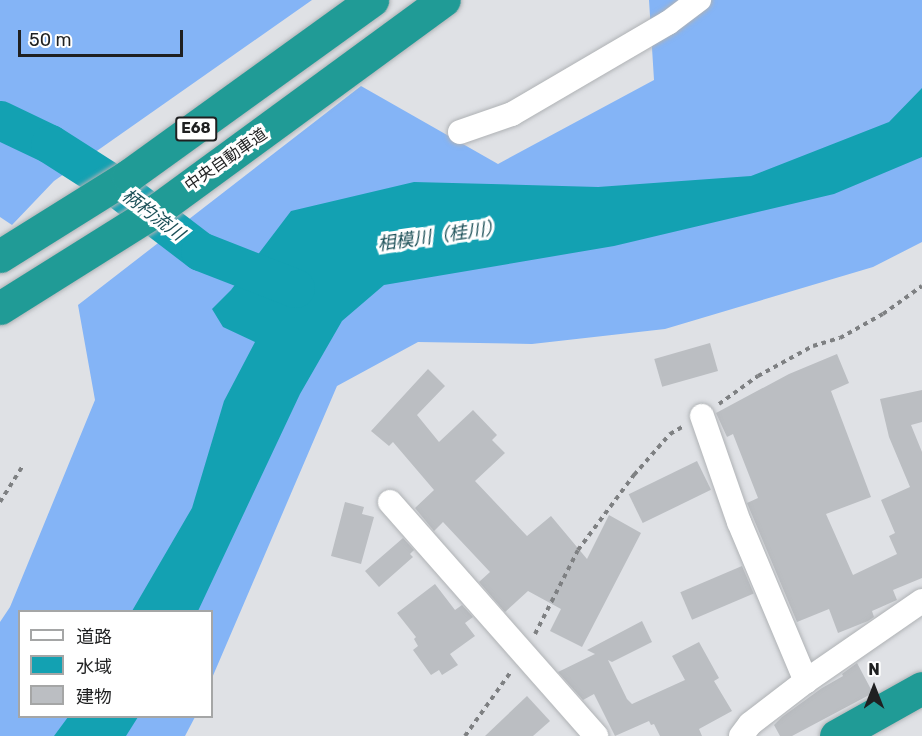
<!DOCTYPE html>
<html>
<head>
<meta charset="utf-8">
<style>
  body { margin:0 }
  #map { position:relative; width:922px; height:736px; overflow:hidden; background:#dfe1e5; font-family:Rubik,"Noto Sans JP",sans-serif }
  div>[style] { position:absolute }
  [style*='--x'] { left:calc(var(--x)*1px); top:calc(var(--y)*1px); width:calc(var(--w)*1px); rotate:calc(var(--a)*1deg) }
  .forest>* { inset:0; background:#84b4f6 }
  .water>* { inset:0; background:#13a1b2 }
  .river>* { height:39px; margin:-19.5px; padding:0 19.5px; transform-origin:19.5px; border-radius:19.5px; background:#13a1b2 }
  .building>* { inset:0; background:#bbbec2; transform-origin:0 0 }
  .path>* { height:4px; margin-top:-2px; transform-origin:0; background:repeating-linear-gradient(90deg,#7e8082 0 4.5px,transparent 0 9px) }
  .roads { filter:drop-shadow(0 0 2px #afb2b5) drop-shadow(0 0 2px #afb2b5) }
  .minor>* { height:24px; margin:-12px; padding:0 12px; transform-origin:12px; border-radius:12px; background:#fff }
  .highway>* { height:33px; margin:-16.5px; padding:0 16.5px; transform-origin:16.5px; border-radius:16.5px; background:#209b96 }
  span { translate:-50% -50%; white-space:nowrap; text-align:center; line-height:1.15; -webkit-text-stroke:6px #fff; paint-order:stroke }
  .shield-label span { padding:2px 4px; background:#fff; border:2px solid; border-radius:4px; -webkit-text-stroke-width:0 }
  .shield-label { font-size:15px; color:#1f2021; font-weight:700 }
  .street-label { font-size:16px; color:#1f2021 }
  .water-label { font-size:18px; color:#1b4f57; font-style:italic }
  .legend { position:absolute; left:18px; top:610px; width:195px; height:108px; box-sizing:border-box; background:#fff; border:2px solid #a5a6a6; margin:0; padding:8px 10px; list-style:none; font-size:18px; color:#1f2021 }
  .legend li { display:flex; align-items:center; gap:12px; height:30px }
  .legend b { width:30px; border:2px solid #a5a6a6 }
  .north { position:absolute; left:844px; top:658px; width:60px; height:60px; -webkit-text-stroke:4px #fff; paint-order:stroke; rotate:0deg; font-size:16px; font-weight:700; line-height:24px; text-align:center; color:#1f2021 }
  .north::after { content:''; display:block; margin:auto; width:21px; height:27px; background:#1f2021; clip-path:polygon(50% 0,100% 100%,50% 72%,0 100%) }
  .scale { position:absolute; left:18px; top:30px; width:165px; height:27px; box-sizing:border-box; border:3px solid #1f2021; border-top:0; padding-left:8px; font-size:18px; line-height:21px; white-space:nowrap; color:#1f2021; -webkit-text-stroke:4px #fff; paint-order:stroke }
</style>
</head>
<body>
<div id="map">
  <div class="forest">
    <i style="clip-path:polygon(0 0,312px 0,54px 181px,12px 225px,0 217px)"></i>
    <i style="clip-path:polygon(649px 0,922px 0,922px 242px,873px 267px,665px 329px,532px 344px,418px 342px,337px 386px,212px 678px,212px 612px,20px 612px,20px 716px,195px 717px,185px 736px,0 736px,0 622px,10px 607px,95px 400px,78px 305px,361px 86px,498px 164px,654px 80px)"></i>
  </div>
  <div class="water">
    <i style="clip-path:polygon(922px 88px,922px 157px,834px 194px,614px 246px,384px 285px,342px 321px,300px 394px,198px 611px,132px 611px,192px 508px,224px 401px,255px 342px,223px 327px,212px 309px,231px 290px,291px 211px,414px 182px,598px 187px,751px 176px,889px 122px)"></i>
    <i style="clip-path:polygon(68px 717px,68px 716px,138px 717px,126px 736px,54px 736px)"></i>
  </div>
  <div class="river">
    <i style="--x:0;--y:120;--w:55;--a:25.6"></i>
    <i style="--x:50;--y:144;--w:72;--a:32.6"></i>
    <i style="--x:111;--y:183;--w:112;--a:37.4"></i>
    <i style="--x:200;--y:251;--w:102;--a:21.3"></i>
  </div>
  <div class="building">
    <i style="left:710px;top:343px;width:29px;height:58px;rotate:74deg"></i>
    <i style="clip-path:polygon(837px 354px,849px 383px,831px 391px,871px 497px,826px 514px,853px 575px,897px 554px,889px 536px,895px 533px,881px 500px,910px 487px,889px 437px,880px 399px,922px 390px,922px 422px,911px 425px,922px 452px,922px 578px,893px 590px,897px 600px,872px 611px,874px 617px,868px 621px,838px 633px,829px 609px,797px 622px,747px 503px,758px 498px,733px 434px,727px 437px,716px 413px,789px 374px)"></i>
    <i style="clip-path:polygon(428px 369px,445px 386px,417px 415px,439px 442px,473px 410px,497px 435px,492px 440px,505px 453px,475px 481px,527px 536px,551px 516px,587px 559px,609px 515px,641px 533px,582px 647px,550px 631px,561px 609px,528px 591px,505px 612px,479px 582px,490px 572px,443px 522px,434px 531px,415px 508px,434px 490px,393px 442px,389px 446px,371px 431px)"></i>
    <i style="left:697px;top:461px;width:32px;height:76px;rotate:64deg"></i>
    <i style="clip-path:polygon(345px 502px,364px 507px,362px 514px,374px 517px,361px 564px,331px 556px)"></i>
    <i style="clip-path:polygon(403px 538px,414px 550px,410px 554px,413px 557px,379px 587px,365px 571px)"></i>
    <i style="left:742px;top:566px;width:30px;height:67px;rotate:67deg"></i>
    <i style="clip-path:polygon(435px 584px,455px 610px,462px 605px,473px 617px,465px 623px,475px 636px,450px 654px,458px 665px,442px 675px,439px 670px,431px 675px,413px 650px,418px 646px,414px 639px,416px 637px,397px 613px)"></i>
    <i style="clip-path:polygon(642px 621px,652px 642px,612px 662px,608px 660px,627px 699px,632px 704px,685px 680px,672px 656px,699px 642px,719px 678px,714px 681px,732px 711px,699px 729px,702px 736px,660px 736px,654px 724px,651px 725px,649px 721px,615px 736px,594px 694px,583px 700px,558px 672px,595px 654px,587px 650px)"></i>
    <i style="clip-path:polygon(857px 663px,873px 693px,792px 736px,780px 736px,774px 725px,782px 717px,822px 688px,843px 676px,842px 674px)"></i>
    <i style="clip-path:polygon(527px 696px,550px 721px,533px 736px,485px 736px)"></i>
  </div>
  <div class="path">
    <i style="--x:719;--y:404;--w:48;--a:-35.7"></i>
    <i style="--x:758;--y:376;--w:63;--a:-28.6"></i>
    <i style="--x:813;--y:346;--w:28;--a:-17"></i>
    <i style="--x:840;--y:338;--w:49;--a:-29.2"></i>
    <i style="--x:883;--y:314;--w:48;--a:-35.7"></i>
    <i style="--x:0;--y:502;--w:41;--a:-57.8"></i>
    <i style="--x:535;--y:634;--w:94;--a:-62.9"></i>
    <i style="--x:578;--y:550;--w:94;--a:-53.3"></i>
    <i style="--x:634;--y:475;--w:55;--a:-48.7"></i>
    <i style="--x:670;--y:434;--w:14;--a:-30"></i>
    <i style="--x:465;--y:736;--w:77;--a:-54.5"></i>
  </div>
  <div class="roads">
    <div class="minor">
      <i style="--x:460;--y:132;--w:55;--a:-19.1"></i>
      <i style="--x:512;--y:114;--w:181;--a:-30.3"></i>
      <i style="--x:668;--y:23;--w:39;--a:-37"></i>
      <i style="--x:702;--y:416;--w:112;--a:70.8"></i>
      <i style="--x:739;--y:522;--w:173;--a:67.2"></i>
      <i style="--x:390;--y:502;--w:312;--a:48.6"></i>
      <i style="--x:741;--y:736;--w:15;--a:-53"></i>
      <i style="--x:750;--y:724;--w:71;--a:-37.5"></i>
      <i style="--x:806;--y:681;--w:141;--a:-34.6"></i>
    </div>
    <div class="highway">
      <i style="--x:0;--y:256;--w:151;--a:-32"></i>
      <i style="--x:128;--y:176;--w:301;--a:-35.8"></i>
      <i style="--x:0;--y:308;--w:186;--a:-32.1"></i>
      <i style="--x:158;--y:209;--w:354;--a:-36.2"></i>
      <i style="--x:836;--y:736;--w:98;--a:-29.2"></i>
    </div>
  </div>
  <div class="shield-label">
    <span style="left:196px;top:129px">E68</span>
  </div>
  <div class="street-label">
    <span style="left:226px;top:160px;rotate:-35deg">中央自動車道</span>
  </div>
  <div class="water-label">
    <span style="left:153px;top:215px;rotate:37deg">柄杓流川</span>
    <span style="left:440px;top:236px;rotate:-8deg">相模川（桂川）</span>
  </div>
  <ul class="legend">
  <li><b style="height:8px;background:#fff"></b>道路</li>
  <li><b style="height:16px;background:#13a1b2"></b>水域</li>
  <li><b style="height:16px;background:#bbbec2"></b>建物</li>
  </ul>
  <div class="north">N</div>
  <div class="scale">50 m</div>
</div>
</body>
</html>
